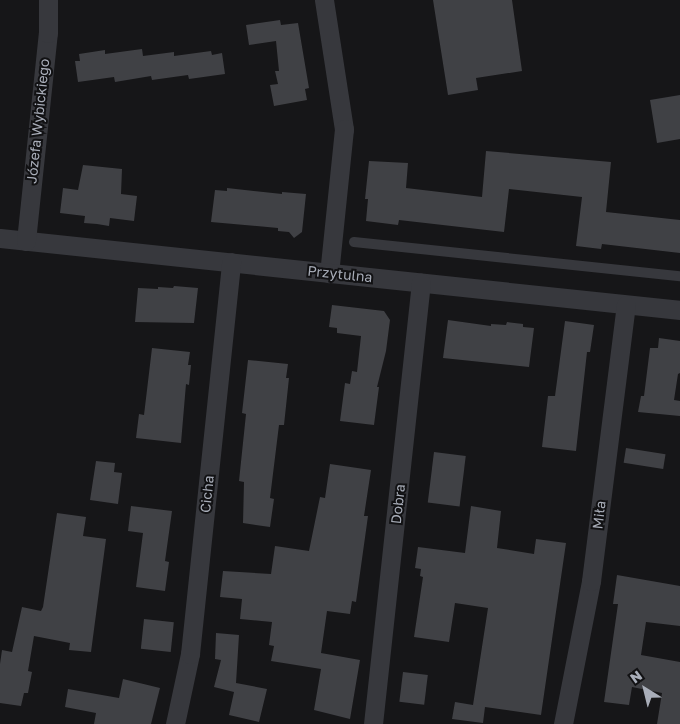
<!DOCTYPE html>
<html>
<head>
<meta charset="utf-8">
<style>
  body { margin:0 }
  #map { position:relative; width:680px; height:724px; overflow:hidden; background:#161618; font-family:"Golos Text",sans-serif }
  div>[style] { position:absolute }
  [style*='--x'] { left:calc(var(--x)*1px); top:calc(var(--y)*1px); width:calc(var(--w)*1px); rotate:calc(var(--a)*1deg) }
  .building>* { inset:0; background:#404145; transform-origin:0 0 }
  .service>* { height:10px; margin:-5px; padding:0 5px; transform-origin:5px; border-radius:5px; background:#37383d }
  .minor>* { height:19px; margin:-9.5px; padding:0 9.5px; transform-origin:9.5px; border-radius:9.5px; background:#37383d }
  span { translate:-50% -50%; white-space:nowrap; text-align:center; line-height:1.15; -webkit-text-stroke:4px #111113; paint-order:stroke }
  .street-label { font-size:14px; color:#a8adb8 }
  .north { position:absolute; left:620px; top:664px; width:50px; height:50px; -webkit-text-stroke:4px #111113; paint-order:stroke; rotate:324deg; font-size:14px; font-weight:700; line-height:20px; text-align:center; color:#a8adb8 }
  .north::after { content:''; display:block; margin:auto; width:18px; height:22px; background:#a8adb8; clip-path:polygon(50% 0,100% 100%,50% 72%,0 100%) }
</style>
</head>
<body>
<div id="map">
  <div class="building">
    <i style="clip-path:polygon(433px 0,512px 0,522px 71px,476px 78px,478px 90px,448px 95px)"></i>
    <i style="clip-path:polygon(280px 20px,281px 25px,298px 23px,309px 88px,305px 89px,307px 100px,274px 106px,270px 85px,278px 84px,275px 71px,279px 71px,276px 41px,249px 45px,246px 25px)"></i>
    <i style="clip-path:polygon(142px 49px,143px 56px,174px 52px,174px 56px,211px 51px,212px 55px,222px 53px,225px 74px,189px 79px,188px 75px,152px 80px,151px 76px,115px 82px,114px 77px,78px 82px,75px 61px,80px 61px,79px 54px,105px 50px,105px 54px)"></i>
    <i style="clip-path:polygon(680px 95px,680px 139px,657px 143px,650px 100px)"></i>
    <i style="clip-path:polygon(486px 151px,611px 162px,606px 212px,680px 220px,680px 253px,602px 244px,601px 249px,576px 246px,582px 197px,509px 189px,504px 232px,399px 220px,398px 225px,366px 221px,368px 199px,365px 199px,369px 161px,408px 163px,406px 188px,482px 197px)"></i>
    <i style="clip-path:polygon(83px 165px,122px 169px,121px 194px,137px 196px,134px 221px,110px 218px,109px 226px,97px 224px,84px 223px,85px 216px,60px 213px,63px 188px,78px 190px)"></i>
    <i style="clip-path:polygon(227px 188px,282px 194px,282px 192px,306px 194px,302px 232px,294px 238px,289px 232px,278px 231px,278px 228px,211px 222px,215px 190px,227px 191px)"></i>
    <i style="clip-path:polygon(174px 286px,198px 288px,194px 323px,135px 322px,138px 288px,158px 289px,158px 287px,173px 288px)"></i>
    <i style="clip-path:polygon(332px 305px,384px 311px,390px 320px,386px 351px,377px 387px,379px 387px,374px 425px,340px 421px,345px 383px,350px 384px,352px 371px,357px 372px,361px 336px,337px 333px,337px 328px,329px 327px)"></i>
    <i style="clip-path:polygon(448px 320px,491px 326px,491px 324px,506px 325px,507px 322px,523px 324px,523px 327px,534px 328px,529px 367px,443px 358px)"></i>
    <i style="clip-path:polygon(565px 321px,594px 325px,590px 352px,587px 352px,576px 451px,542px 447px,548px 396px,555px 396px)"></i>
    <i style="clip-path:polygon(659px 338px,680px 341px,680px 373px,678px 374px,674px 400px,680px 401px,680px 416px,638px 412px,641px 396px,644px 396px,650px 348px,658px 348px)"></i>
    <i style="clip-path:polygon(152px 348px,190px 352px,188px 365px,191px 365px,189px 385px,186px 384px,181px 443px,136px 438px,139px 414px,144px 415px)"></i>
    <i style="clip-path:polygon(248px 360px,288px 364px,286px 378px,289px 378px,284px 425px,279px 425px,270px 498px,274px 499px,270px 527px,243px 523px,244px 482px,239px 481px,246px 414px,242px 413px)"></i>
    <i style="left:626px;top:448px;width:40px;height:15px;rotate:9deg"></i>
    <i style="left:434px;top:452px;width:32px;height:51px;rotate:7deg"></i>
    <i style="clip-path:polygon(96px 461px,115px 463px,114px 472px,122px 473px,118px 504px,90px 500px)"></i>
    <i style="clip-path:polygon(330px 464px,371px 470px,364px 516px,368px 516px,356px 602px,352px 601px,350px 614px,327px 611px,321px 653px,360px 660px,350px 719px,314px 710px,321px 669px,271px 661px,274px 646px,269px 645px,272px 622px,240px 619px,242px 599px,220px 597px,223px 571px,271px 574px,275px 546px,309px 551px,320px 497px,325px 498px)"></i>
    <i style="clip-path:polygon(131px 506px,172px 511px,165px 561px,169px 562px,165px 591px,136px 587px,143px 533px,128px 531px)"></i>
    <i style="clip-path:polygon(471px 506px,501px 511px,497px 548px,534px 554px,536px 539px,566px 543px,541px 715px,485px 707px,483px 723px,452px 719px,455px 702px,473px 705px,488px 608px,455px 603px,449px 642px,414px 637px,423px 577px,420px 576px,421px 569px,415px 568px,418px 547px,465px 553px)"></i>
    <i style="clip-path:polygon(57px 513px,86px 517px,83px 536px,106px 539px,91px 652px,69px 650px,70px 643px,34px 636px,28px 671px,32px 672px,28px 693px,24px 693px,21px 706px,0 703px,0 664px,2px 650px,12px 652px,22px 607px,41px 611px,43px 607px)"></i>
    <i style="clip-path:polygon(617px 575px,680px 586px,680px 626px,646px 622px,641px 655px,680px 662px,680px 724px,657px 724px,662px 693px,632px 687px,629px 705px,604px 702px,618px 604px,613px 604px)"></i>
    <i style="left:144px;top:619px;width:30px;height:30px;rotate:6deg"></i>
    <i style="clip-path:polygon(216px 633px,239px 635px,236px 683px,267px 689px,259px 722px,229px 715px,234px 692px,214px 687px,221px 660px,215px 659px)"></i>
    <i style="left:403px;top:672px;width:25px;height:30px;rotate:7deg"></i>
    <i style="clip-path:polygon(123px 679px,160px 688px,151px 724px,94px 724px,96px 713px,65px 707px,68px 689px,119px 698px)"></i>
  </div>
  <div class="service">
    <i style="--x:354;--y:242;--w:328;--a:6"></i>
  </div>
  <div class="minor">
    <i style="--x:324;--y:0;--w:131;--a:81.2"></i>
    <i style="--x:344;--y:129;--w:145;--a:95.9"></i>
    <i style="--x:0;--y:238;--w:684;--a:6.04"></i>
    <i style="--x:26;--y:241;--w:209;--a:-84"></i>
    <i style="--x:48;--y:33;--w:33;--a:-90"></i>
    <i style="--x:175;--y:724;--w:72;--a:-77.9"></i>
    <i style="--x:190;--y:654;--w:394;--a:-84"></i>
    <i style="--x:373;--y:724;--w:444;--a:-83.8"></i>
    <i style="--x:563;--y:724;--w:146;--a:-78.9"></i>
    <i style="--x:591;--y:581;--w:278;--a:-82.8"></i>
  </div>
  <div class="street-label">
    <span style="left:38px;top:121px;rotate:-84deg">Józefa Wybickiego</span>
    <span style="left:340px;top:274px;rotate:6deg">Przytulna</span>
    <span style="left:207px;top:494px;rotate:-84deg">Cicha</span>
    <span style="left:398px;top:504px;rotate:-84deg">Dobra</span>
    <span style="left:599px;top:515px;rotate:-83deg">Miła</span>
  </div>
  <div class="north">N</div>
</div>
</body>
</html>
